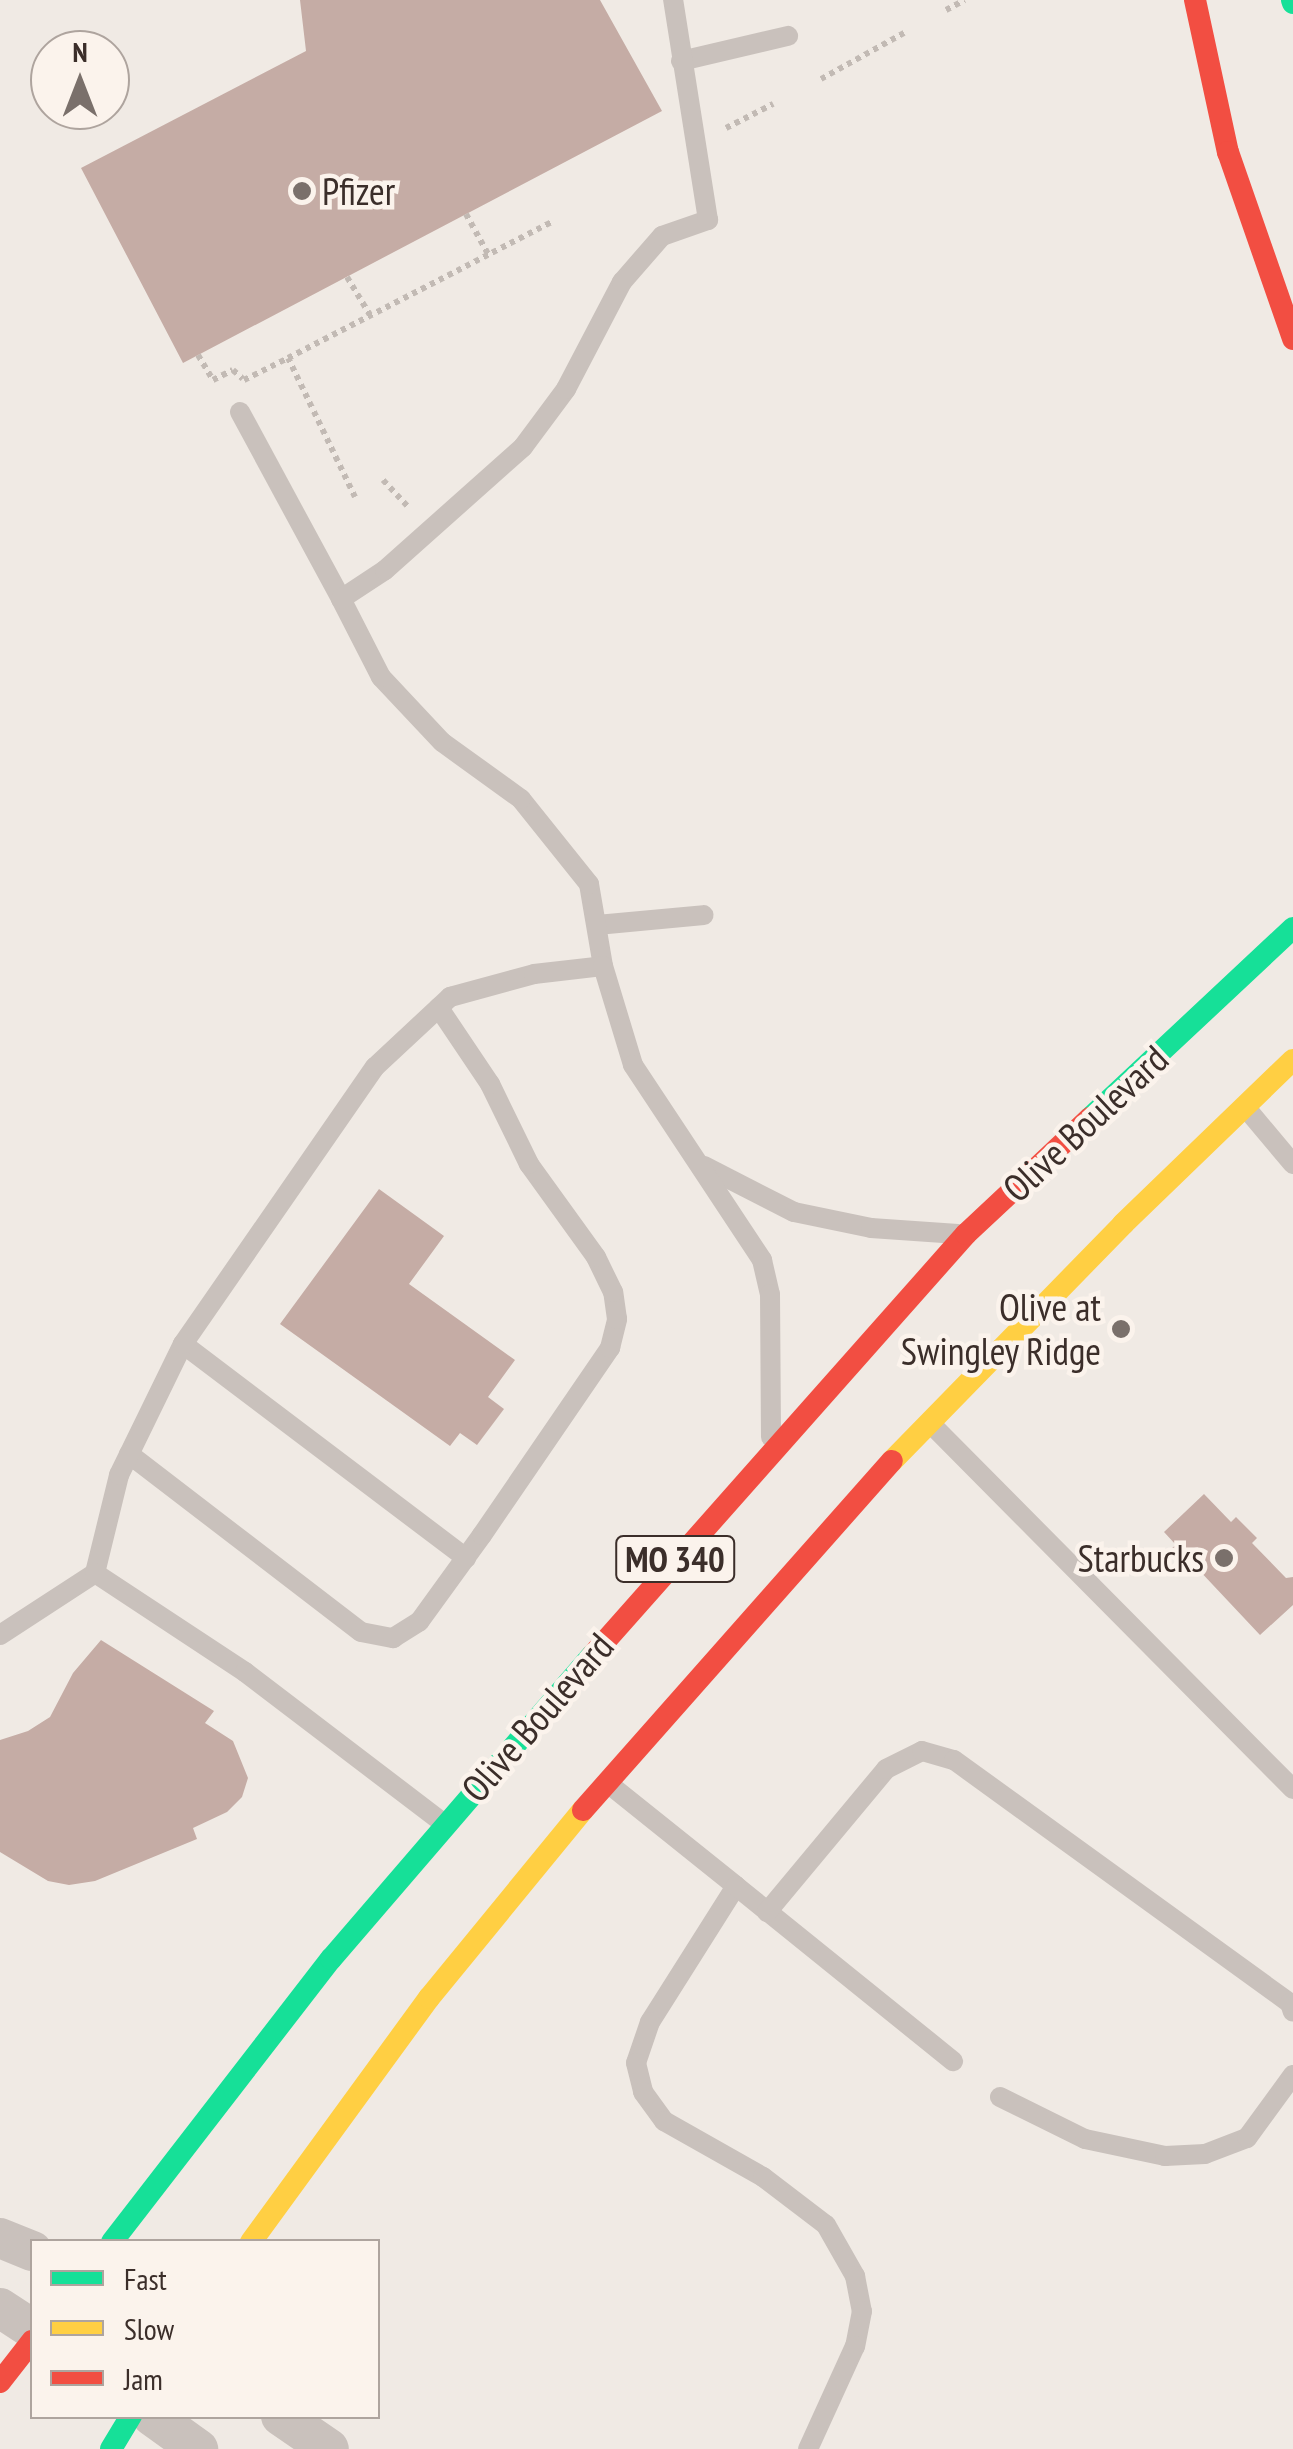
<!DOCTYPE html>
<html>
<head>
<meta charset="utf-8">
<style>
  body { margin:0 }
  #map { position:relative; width:1293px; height:2449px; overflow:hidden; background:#f0eae4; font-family:"PT Sans Narrow",sans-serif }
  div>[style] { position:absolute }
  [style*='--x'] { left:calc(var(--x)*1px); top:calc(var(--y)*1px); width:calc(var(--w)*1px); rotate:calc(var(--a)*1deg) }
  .building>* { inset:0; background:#c5aca5 }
  .path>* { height:6px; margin-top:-3px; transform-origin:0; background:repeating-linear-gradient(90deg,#c2bab4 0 5px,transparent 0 10px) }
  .lane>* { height:20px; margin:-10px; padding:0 10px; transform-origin:10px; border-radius:10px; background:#c9c1bc }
  .street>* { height:40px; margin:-20px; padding:0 20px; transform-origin:20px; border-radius:20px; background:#c9c1bc }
  .fast>* { height:22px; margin:-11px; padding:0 11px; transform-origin:11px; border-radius:11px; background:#16e098 }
  .slow>* { height:22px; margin:-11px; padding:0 11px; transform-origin:11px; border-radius:11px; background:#ffcf43 }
  .jam>* { height:22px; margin:-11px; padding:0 11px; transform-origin:11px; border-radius:11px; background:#f24e42 }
  .dots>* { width:28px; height:28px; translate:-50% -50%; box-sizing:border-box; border:5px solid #fbf3ec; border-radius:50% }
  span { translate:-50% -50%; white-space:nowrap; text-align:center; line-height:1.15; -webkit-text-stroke:9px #fbf3ec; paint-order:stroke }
  .shield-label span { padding:2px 8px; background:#fbf3ec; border:2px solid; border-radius:8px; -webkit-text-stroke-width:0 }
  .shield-label { font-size:35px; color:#3b2e2a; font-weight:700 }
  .poi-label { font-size:38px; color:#3b2e2a }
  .left { translate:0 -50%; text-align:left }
  .right { translate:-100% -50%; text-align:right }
  .street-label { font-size:38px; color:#3b2e2a }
  .legend { position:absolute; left:30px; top:2239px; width:350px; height:180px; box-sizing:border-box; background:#fbf3ec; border:2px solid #aea49e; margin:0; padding:12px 18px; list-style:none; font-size:30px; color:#3b2e2a }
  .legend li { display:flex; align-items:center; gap:20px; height:50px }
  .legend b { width:50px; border:2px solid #aea49e }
  .north { position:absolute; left:30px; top:30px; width:100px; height:100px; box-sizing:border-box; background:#fbf3ec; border:2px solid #aea49e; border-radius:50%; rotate:0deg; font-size:28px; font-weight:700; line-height:40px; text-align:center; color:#3b2e2a }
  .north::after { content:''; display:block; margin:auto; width:35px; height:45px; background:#7a706b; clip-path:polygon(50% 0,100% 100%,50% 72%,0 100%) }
</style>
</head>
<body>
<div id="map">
  <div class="building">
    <i style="clip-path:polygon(300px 0,600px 0,662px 111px,183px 363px,81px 168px,306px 51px)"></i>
    <i style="clip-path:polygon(379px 1189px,444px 1236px,409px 1284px,515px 1360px,488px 1397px,504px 1409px,477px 1445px,460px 1433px,450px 1446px,280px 1324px)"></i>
    <i style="clip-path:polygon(1204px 1494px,1231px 1522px,1236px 1517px,1257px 1538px,1252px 1543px,1286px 1578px,1293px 1577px,1293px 1605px,1260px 1635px,1197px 1568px,1193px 1570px,1172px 1548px,1176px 1545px,1164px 1532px)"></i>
    <i style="clip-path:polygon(101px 1640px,214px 1711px,205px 1723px,233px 1741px,248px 1778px,242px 1797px,227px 1812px,193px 1828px,197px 1839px,95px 1881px,69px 1885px,48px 1881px,0 1852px,0 1740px,28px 1731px,50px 1717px,73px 1673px)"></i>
  </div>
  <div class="path">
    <i style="--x:946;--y:10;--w:21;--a:-28"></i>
    <i style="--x:821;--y:79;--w:95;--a:-29"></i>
    <i style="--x:726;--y:128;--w:53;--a:-27.1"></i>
    <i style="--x:466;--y:214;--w:46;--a:61.2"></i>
    <i style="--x:347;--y:277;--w:44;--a:58.8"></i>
    <i style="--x:198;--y:355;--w:29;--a:59"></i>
    <i style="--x:213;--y:380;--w:22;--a:-27"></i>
    <i style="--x:233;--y:370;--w:13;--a:42"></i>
    <i style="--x:244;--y:380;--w:49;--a:-26.6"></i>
    <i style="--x:383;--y:480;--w:37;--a:47"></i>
    <i style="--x:355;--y:497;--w:154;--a:-115.7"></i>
    <i style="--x:288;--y:358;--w:298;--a:-27.3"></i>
  </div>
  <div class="lane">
    <i style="--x:681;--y:61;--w:110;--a:-13.2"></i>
    <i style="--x:240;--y:412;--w:213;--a:61.6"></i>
    <i style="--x:597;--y:925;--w:107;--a:-5.3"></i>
    <i style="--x:603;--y:966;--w:83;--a:-99.7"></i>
    <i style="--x:589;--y:884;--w:109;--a:-128.7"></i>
    <i style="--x:521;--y:799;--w:97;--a:-144.2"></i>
    <i style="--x:442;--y:742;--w:89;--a:-133.2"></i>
    <i style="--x:381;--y:677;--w:88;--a:-117.1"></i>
    <i style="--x:341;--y:599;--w:53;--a:-33.4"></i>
    <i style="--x:385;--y:570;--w:185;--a:-41.7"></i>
    <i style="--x:523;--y:447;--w:72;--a:-53.4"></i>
    <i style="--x:566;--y:389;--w:121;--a:-62.4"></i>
    <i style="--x:622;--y:282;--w:61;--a:-49"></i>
    <i style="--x:662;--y:236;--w:49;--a:-19.2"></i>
    <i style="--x:708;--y:220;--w:223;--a:-99"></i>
    <i style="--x:1246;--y:1108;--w:73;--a:50"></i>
    <i style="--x:704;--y:1166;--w:101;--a:27.1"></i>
    <i style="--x:794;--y:1212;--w:79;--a:11.7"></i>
    <i style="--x:871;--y:1228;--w:87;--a:3.9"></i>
    <i style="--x:183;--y:1344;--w:355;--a:37.1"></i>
    <i style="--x:931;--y:1424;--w:514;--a:45.24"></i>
    <i style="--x:129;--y:1454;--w:292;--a:37.5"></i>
    <i style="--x:361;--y:1632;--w:33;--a:11"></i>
    <i style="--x:393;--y:1638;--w:31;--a:-32"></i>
    <i style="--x:419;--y:1622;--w:107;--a:-54.1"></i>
    <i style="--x:482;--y:1535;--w:227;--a:-55.6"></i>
    <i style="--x:610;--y:1348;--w:30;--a:-76"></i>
    <i style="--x:617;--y:1319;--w:27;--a:-98"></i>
    <i style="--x:613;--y:1292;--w:39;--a:-116"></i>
    <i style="--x:596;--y:1257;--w:115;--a:-125.8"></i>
    <i style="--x:529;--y:1164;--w:89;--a:-116"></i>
    <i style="--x:490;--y:1084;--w:92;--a:-123.9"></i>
    <i style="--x:95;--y:1573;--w:101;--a:-76.2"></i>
    <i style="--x:119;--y:1475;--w:146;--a:-64"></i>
    <i style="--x:183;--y:1344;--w:337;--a:-55.3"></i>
    <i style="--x:375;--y:1067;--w:103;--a:-43"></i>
    <i style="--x:450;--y:997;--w:87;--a:-15.3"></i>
    <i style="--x:534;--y:974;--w:69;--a:-6.6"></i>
    <i style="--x:603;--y:966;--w:103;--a:73.1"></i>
    <i style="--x:633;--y:1065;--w:234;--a:56.5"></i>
    <i style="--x:762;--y:1260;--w:35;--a:77"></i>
    <i style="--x:770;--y:1294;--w:143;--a:89.6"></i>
    <i style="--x:0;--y:1635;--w:113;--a:-33.1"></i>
    <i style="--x:95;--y:1573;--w:180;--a:33.4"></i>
    <i style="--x:245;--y:1672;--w:249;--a:37.3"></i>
    <i style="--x:610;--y:1785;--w:161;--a:38.7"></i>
    <i style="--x:736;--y:1886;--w:161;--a:122.3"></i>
    <i style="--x:650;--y:2022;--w:43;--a:108.9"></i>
    <i style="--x:636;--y:2063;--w:30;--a:76"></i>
    <i style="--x:643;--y:2092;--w:36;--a:54"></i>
    <i style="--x:664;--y:2121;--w:114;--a:29.5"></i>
    <i style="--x:763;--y:2177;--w:79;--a:37.3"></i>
    <i style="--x:826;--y:2225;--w:59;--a:60.4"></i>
    <i style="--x:855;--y:2276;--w:36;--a:79"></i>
    <i style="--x:862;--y:2311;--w:36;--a:101"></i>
    <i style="--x:855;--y:2346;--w:113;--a:114.5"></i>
    <i style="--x:736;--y:1886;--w:279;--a:38.9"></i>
    <i style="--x:767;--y:1912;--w:186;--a:-50.2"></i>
    <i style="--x:886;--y:1769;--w:40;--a:-26.6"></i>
    <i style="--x:922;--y:1751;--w:33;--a:16"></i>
    <i style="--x:954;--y:1760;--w:415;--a:35.9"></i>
    <i style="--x:1290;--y:2003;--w:9;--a:72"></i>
    <i style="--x:1000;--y:2097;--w:95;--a:26.3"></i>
    <i style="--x:1085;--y:2139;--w:82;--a:12"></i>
    <i style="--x:1165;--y:2156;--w:40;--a:-2.9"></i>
    <i style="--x:1205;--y:2154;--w:45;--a:-20.9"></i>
    <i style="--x:1247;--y:2138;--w:78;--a:-53.9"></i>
  </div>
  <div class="street">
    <i style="--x:0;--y:2238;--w:35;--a:22"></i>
    <i style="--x:0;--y:2308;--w:38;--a:33"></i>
    <i style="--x:152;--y:2416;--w:57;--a:35.7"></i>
    <i style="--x:281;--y:2416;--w:58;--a:34.5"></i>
  </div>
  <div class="fast">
    <i style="--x:1292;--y:0;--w:3;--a:72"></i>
    <i style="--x:1090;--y:1118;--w:278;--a:-43.1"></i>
    <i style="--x:112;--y:2242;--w:358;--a:-52.3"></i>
    <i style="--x:331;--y:1959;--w:400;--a:-49.3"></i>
    <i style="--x:111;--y:2449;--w:39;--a:-59"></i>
  </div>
  <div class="slow">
    <i style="--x:892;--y:1461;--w:331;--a:-45.7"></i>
    <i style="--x:1123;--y:1224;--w:236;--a:-44"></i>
    <i style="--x:251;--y:2242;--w:302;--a:-53.9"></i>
    <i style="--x:429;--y:1998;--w:243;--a:-50.7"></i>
  </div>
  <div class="jam">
    <i style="--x:1195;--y:0;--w:156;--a:77.8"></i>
    <i style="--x:1228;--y:152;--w:198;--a:70.8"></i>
    <i style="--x:592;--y:1656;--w:564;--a:-48.45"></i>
    <i style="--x:966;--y:1234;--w:170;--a:-43.1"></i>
    <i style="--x:583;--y:1810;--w:466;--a:-48.5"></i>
    <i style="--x:0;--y:2382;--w:52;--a:-52"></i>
  </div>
  <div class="dots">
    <i style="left:302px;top:191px;background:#7a706b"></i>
    <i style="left:1121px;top:1329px;background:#7a706b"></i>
    <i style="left:1224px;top:1558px;background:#7a706b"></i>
  </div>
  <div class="shield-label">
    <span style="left:675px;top:1559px">MO 340</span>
  </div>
  <div class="poi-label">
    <span class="left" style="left:322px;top:191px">Pfizer</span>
    <span class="right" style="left:1101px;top:1329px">Olive at<br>Swingley Ridge</span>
    <span class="right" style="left:1204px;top:1558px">Starbucks</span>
  </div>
  <div class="street-label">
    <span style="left:1085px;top:1123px;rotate:-43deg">Olive Boulevard</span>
    <span style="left:537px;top:1717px;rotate:-49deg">Olive Boulevard</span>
  </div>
  <ul class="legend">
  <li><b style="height:12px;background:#16e098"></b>Fast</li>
  <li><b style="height:12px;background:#ffcf43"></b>Slow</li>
  <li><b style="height:12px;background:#f24e42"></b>Jam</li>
  </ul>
  <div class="north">N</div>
</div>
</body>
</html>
